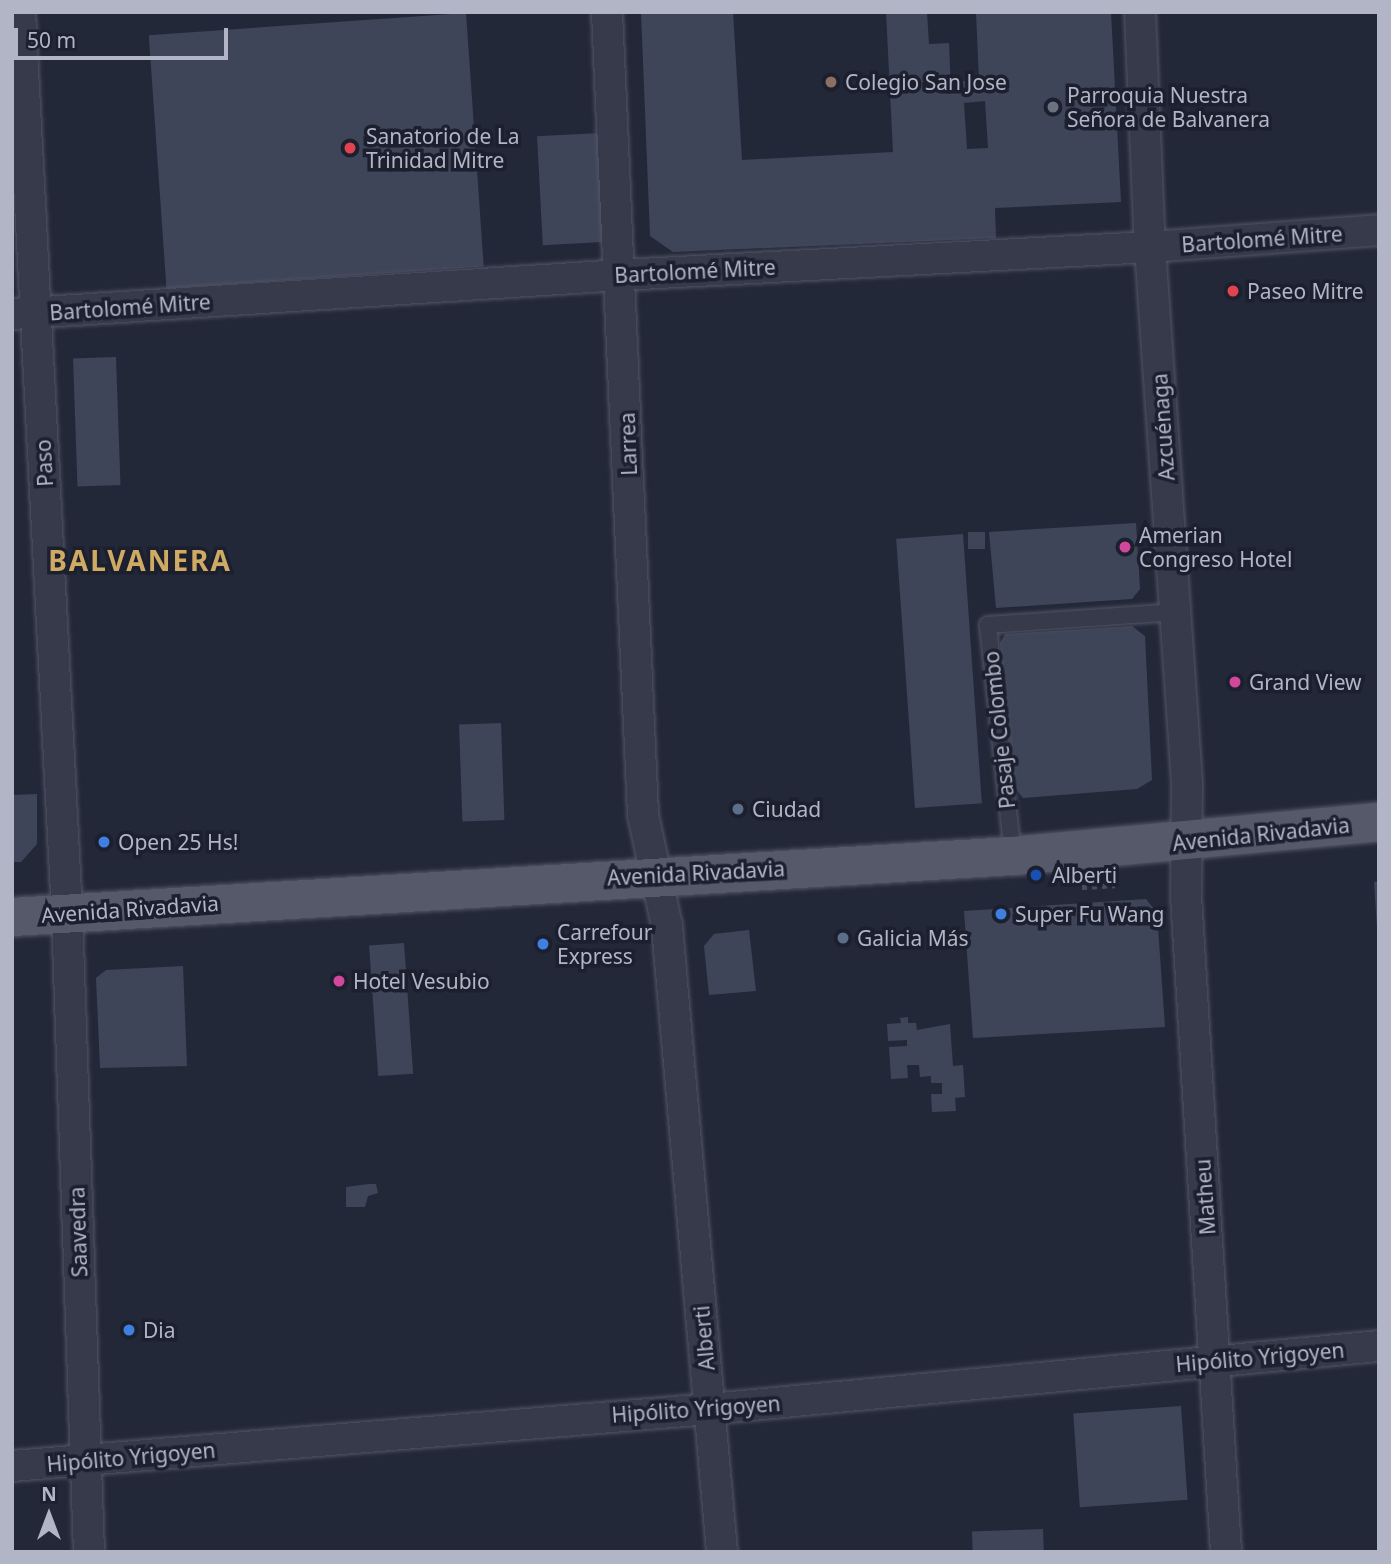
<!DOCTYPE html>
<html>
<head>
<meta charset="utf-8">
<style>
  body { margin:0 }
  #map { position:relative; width:1391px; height:1564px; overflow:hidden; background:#232839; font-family:"Noto Sans",sans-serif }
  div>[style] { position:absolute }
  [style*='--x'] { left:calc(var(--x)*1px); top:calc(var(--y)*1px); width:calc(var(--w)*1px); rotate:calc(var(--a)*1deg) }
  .building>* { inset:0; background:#3f4559; transform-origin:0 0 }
  .path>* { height:4.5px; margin-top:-2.25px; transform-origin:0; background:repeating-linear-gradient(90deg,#435058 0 5px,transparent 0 10px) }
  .roads { filter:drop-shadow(0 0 2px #525564) drop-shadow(0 0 2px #525564) }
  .service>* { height:16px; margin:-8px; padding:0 8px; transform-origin:8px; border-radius:8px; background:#373a4a }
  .minor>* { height:30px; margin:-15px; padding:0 15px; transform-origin:15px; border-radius:15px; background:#373a4a }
  .primary>* { height:38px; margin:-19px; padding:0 19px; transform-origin:19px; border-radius:19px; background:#55596a }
  .dots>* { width:19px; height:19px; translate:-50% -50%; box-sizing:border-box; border:4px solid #1c1f2e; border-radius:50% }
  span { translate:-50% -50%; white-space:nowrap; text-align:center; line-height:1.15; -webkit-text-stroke:7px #1c1f2e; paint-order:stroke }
  .poi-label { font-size:21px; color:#b2b5c6 }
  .left { translate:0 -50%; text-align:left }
  .street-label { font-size:21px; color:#b2b5c6 }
  .district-label { font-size:28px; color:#ceaa64; font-weight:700; letter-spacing:2px }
  .frame { position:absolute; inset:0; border:14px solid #b2b5c6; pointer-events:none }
  .north { position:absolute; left:14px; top:1480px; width:70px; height:70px; -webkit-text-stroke:5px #1c1f2e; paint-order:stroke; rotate:0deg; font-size:19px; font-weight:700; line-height:28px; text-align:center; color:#b2b5c6 }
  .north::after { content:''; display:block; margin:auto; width:24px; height:32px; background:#b2b5c6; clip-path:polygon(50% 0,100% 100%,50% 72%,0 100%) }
  .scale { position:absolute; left:14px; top:28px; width:214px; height:32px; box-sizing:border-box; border:4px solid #b2b5c6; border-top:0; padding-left:9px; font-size:21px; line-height:24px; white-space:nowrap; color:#b2b5c6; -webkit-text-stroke:5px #1c1f2e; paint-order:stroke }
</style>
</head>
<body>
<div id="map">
  <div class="building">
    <i style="clip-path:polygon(evenodd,641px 12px,733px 12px,742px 160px,893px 152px,886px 12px,927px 12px,929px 44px,949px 43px,951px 91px,964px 91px,963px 81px,979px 80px,976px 12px,1111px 12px,1121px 202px,995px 208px,996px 238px,673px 252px,650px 236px,641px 12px,985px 101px,988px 148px,967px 149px,964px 103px,985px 101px)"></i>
    <i style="left:466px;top:13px;width:254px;height:318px;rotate:86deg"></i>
    <i style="left:600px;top:133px;width:109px;height:63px;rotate:87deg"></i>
    <i style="left:116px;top:357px;width:128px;height:43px;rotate:88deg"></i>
    <i style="clip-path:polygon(1136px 523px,1140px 589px,1132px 599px,996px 608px,989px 532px)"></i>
    <i style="left:985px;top:532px;width:17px;height:17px;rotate:90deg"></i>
    <i style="left:963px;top:534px;width:270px;height:67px;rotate:86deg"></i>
    <i style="clip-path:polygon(1132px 626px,1145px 636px,1152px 780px,1137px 789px,1023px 798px,1015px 788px,1000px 643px,1005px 634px)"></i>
    <i style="left:501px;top:723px;width:97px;height:42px;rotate:88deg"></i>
    <i style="clip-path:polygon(37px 794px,37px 844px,21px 862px,12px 862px,12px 795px)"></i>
    <i style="clip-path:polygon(1379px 881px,1379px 928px,1377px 928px,1374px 882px)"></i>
    <i style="clip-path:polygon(1146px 899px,1157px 913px,1165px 1027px,973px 1038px,964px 911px)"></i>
    <i style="clip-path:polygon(749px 930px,756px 991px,709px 995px,704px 946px,714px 934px)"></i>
    <i style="left:404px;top:943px;width:131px;height:35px;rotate:86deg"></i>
    <i style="clip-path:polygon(183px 966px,187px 1066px,100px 1068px,96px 978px,106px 970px)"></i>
    <i style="clip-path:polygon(908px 1017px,908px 1023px,916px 1023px,917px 1030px,950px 1024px,953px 1066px,963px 1065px,965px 1097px,955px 1098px,956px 1111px,932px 1112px,931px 1094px,942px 1094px,942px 1083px,931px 1083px,931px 1076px,920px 1077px,919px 1065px,907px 1065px,908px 1078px,891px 1079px,889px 1047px,907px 1046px,907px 1040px,888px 1041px,887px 1024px,901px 1023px,900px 1018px)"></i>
    <i style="clip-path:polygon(369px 1184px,376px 1184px,378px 1193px,368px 1196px,365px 1207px,346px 1207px,346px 1187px)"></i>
    <i style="left:1181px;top:1406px;width:94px;height:108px;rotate:86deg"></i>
    <i style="left:1043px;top:1529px;width:23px;height:71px;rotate:88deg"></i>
  </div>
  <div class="path">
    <i style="--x:1082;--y:887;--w:33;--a:-3"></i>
  </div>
  <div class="roads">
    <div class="service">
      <i style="--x:1013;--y:856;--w:232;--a:-96.2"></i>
      <i style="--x:988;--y:625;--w:189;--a:-3.9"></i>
    </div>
    <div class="minor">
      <i style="--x:20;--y:12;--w:902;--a:87.01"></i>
      <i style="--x:67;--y:913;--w:639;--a:88.03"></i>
      <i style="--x:607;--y:12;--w:804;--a:87.43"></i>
      <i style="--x:643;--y:815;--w:114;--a:77.8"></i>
      <i style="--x:667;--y:926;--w:628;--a:84.98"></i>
      <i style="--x:1140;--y:12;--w:235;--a:87.6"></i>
      <i style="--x:1150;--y:247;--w:537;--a:86.05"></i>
      <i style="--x:1187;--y:783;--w:113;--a:90.5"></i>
      <i style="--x:1186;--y:896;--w:657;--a:86.51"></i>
      <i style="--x:12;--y:314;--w:610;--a:-3.66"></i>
      <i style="--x:621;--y:275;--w:530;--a:-3.03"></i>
      <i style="--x:1150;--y:247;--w:230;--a:-4.2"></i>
      <i style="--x:12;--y:1466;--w:700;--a:-4.67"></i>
      <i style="--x:710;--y:1409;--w:672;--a:-5.38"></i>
    </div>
    <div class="primary">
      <i style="--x:12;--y:917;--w:1003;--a:-3.49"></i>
      <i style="--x:1013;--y:856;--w:368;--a:-5.3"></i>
    </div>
  </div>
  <div class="dots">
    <i style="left:831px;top:82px;background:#8d6e63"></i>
    <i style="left:1053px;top:107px;background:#6b7280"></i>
    <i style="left:350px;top:148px;background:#e0444e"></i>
    <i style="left:1233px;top:291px;background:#e0444e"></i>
    <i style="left:1125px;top:547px;background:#d1479c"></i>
    <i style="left:1235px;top:682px;background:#d1479c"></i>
    <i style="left:738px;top:809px;background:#5c6f8a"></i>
    <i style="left:104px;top:842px;background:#3f7fe0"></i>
    <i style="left:1036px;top:875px;background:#1a4fb4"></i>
    <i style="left:1001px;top:914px;background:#3f7fe0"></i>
    <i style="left:843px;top:938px;background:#5c6f8a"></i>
    <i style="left:543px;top:944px;background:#3f7fe0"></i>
    <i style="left:339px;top:981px;background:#d1479c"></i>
    <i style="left:129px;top:1330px;background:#3f7fe0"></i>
  </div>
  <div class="poi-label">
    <span class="left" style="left:845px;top:82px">Colegio San Jose</span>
    <span class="left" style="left:1067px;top:107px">Parroquia Nuestra<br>Señora de Balvanera</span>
    <span class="left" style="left:366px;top:148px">Sanatorio de La<br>Trinidad Mitre</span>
    <span class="left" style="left:1247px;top:291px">Paseo Mitre</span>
    <span class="left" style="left:1139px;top:547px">Amerian<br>Congreso Hotel</span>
    <span class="left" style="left:1249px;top:682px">Grand View</span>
    <span class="left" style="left:752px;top:809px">Ciudad</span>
    <span class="left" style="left:118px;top:842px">Open 25 Hs!</span>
    <span class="left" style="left:1052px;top:875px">Alberti</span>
    <span class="left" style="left:1015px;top:914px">Super Fu Wang</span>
    <span class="left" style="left:557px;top:944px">Carrefour<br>Express</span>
    <span class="left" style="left:857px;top:938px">Galicia Más</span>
    <span class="left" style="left:353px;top:981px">Hotel Vesubio</span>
    <span class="left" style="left:143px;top:1330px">Dia</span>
  </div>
  <div class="street-label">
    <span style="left:1262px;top:239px;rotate:-4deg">Bartolomé Mitre</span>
    <span style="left:695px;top:271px;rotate:-3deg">Bartolomé Mitre</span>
    <span style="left:130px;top:307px;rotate:-4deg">Bartolomé Mitre</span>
    <span style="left:1163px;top:427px;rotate:-94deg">Azcuénaga</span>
    <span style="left:628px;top:444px;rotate:-92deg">Larrea</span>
    <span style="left:44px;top:463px;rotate:-93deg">Paso</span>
    <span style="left:999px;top:730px;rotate:-96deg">Pasaje Colombo</span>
    <span style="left:1261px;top:834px;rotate:-6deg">Avenida Rivadavia</span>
    <span style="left:696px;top:873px;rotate:-3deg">Avenida Rivadavia</span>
    <span style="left:130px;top:909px;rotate:-4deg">Avenida Rivadavia</span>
    <span style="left:1205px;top:1197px;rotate:-94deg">Matheu</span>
    <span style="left:78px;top:1232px;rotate:-92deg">Saavedra</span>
    <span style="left:704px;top:1338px;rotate:-95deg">Alberti</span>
    <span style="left:1260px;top:1357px;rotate:-5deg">Hipólito Yrigoyen</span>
    <span style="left:696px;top:1409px;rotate:-4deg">Hipólito Yrigoyen</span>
    <span style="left:131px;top:1457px;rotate:-5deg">Hipólito Yrigoyen</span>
  </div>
  <div class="district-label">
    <span style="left:140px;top:560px">BALVANERA</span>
  </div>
  <div class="frame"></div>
  <div class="north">N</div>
  <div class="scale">50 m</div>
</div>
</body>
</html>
